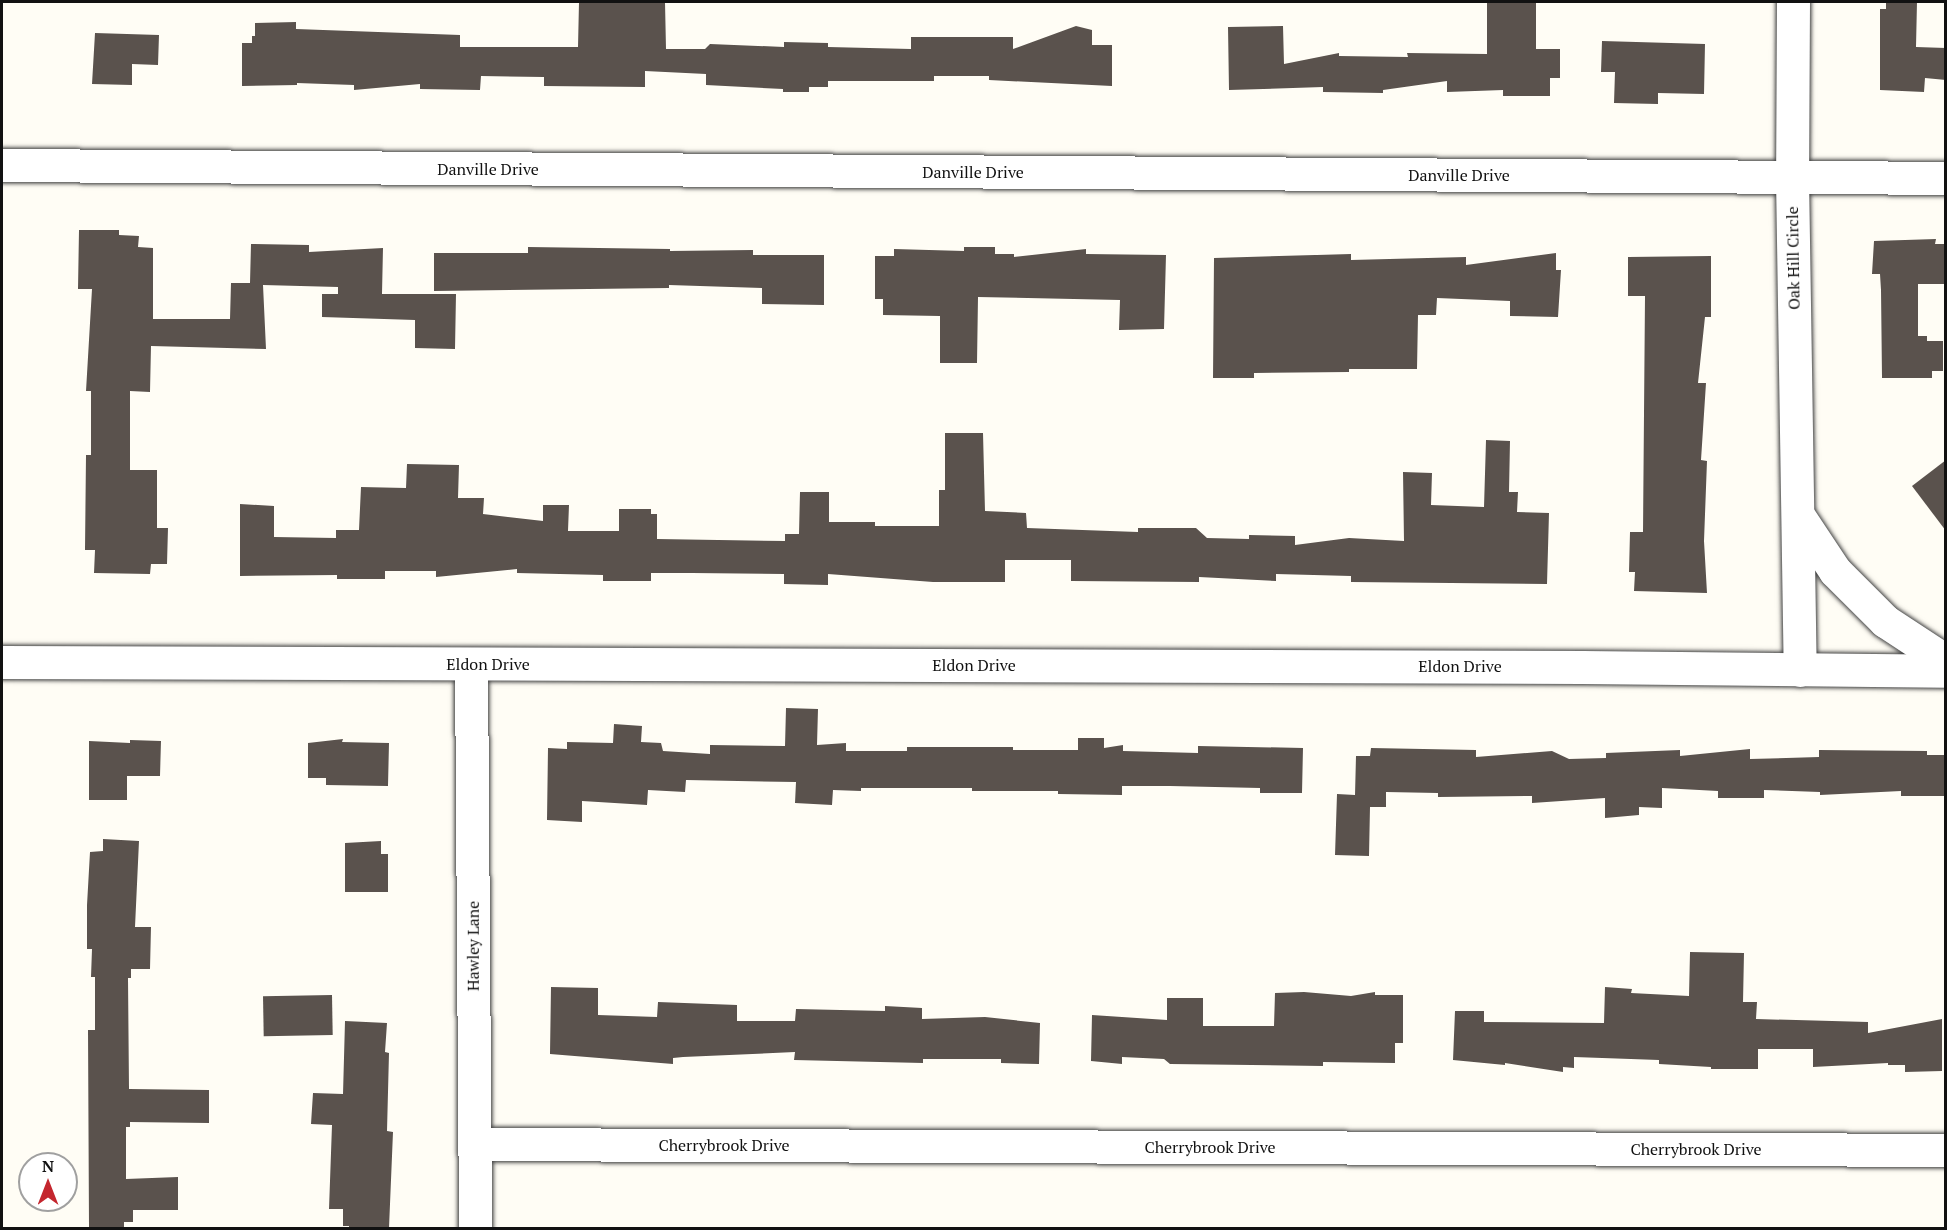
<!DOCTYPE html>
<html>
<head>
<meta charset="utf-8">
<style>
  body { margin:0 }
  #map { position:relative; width:1947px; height:1230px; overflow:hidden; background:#fffdf5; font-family:"PT Serif",serif }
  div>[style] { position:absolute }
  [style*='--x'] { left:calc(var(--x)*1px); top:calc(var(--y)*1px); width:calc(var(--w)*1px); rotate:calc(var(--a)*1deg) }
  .building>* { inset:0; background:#5a524d; transform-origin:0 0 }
  .roads { filter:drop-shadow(0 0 2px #444) drop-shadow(0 0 2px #444) }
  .minor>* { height:33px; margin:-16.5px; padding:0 16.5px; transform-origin:16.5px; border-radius:16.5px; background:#fff }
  span { translate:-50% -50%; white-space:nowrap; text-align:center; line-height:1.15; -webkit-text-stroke:6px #fff; paint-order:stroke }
  .street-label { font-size:16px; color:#111 }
  .frame { position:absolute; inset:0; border:3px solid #111; pointer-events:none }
  .north { position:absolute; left:18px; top:1152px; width:60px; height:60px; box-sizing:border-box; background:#fff; border:2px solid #a0a0a0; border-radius:50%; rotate:0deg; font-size:16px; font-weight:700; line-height:24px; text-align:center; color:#111 }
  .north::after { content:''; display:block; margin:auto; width:21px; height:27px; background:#c4262e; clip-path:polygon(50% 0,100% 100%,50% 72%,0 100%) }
</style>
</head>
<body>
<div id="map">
  <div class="building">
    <i style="clip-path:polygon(579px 2px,665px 2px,666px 49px,705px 49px,710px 44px,784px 47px,784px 42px,828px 43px,828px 47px,911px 49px,911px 37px,1013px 37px,1013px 49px,1076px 26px,1092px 30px,1092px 45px,1112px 45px,1112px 86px,989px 80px,989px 76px,934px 76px,934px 81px,828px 81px,828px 87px,809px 87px,809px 92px,783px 92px,783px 89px,706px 85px,706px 74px,645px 71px,645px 87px,544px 86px,544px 77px,481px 76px,480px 90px,420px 89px,420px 84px,354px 90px,354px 85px,297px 83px,297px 85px,242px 86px,242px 43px,252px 43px,252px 36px,255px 36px,255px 23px,296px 22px,296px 29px,460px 35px,460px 47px,578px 47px)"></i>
    <i style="clip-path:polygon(1487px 2px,1536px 3px,1536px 49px,1560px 49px,1560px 78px,1550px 78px,1550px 96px,1503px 96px,1503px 90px,1447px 92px,1447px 81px,1383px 90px,1383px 93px,1323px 92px,1323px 87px,1229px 90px,1228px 27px,1283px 26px,1284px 64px,1339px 53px,1339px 56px,1408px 57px,1407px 53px,1487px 54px)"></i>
    <i style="clip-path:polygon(1886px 2px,1917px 2px,1916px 47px,1946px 48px,1946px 80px,1925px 78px,1924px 92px,1880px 90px,1880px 9px,1886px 9px)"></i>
    <i style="clip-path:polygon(95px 33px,159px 35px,158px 65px,132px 64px,132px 85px,92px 84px)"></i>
    <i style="clip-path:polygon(1602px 41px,1705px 44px,1704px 94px,1658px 93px,1658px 104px,1614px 103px,1615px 72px,1601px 72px)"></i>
    <i style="clip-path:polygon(79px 230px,119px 230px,119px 235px,139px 236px,138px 247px,153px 248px,153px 319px,230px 319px,231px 283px,250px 283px,251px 244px,309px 245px,309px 252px,383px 248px,382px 294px,456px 294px,455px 349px,415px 348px,415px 320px,322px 317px,322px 294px,338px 294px,338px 287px,263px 285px,266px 349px,151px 346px,150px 392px,130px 391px,130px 470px,157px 470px,157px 528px,168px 528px,167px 564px,151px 564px,150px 574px,94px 573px,95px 550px,85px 550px,86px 455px,91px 455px,91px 391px,86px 391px,92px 289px,78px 289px)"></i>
    <i style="clip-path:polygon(1936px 239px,1935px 244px,1946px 244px,1946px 284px,1918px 284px,1918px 336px,1927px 336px,1927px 341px,1943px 341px,1943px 371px,1932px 371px,1932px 378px,1882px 378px,1881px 290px,1880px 274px,1872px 274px,1874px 241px)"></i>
    <i style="clip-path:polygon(528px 247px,670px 249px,670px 251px,753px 250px,753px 255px,824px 255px,824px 305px,762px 304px,762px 288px,669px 285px,669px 288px,434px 291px,434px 253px,528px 253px)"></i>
    <i style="clip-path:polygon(964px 247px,995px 247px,995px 254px,1014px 254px,1014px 257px,1086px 249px,1086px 254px,1166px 255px,1164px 329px,1119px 330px,1120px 300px,978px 297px,977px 363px,940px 363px,940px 316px,883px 315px,883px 299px,875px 299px,875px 256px,894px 256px,894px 249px,964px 251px)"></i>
    <i style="clip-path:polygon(1556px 253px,1556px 270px,1561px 270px,1558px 317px,1510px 316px,1510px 301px,1437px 298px,1436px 315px,1418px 315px,1417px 369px,1349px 369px,1349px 372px,1254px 373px,1254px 378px,1213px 378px,1214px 258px,1351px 254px,1351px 260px,1466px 257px,1466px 265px)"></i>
    <i style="clip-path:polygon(1711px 256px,1711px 317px,1705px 317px,1698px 383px,1706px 383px,1701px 460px,1707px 461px,1704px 541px,1707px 593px,1634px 591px,1635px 572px,1629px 572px,1630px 532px,1643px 532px,1645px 296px,1628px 296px,1628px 257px)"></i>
    <i style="clip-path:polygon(945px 433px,983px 433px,985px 511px,1026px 513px,1027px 528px,1138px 532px,1138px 528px,1196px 528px,1207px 538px,1249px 539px,1249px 535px,1295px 536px,1295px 545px,1349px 538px,1404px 541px,1403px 472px,1432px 473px,1431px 505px,1484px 507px,1486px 440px,1510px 441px,1509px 492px,1518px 492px,1517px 512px,1549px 513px,1547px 584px,1351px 582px,1351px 576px,1276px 574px,1276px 581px,1199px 577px,1199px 582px,1071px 581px,1071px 560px,1005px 560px,1005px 582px,933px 582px,828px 574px,828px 585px,784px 584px,784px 574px,692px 573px,651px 573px,651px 581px,603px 581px,603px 575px,517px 573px,517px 569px,436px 577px,436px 571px,385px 571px,385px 579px,337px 579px,337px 575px,240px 576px,240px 504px,274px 506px,274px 537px,336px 538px,336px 530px,359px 530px,361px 487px,406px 488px,407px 464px,459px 465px,458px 498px,484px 498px,483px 514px,543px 521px,543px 505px,569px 505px,568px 531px,619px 531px,619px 509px,651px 509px,651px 514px,657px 514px,657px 539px,785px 541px,785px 534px,799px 534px,800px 492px,829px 492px,829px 522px,875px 522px,875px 526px,939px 526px,939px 490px,945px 490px)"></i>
    <i style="clip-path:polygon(1946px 460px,1946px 531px,1912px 486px)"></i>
    <i style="clip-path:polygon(786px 708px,818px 709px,817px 745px,846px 743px,846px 751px,907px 751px,907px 747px,1013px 747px,1013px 750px,1078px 750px,1078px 738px,1104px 738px,1104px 748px,1123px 745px,1123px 751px,1198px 753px,1198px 746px,1303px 748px,1302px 793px,1260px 793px,1260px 788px,1170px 786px,1122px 786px,1122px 795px,1058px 794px,1058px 791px,972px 791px,972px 788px,861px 788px,861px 791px,833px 790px,832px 805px,795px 803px,796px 782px,686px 780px,685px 792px,648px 790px,647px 805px,582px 801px,582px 822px,547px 820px,548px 748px,567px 749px,567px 742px,613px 743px,614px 724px,642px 726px,641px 742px,661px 743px,663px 751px,710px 754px,710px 745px,785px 746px)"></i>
    <i style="clip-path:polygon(343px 739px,342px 742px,389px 743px,388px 786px,326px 785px,326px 778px,308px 778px,308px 743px)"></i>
    <i style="clip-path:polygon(130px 740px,161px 741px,160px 776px,127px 776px,127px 800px,89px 800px,89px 741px,130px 743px)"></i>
    <i style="clip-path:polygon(1371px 748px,1476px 750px,1476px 757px,1552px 751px,1569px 759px,1606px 758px,1606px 753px,1680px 750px,1680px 756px,1750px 749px,1750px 759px,1819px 757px,1819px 750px,1927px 751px,1927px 755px,1946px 755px,1946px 796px,1901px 796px,1901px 791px,1820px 795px,1820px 792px,1764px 790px,1764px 798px,1718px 798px,1718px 791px,1662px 788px,1662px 808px,1639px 807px,1639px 815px,1605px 818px,1605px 798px,1532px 803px,1532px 796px,1438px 797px,1438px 793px,1386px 792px,1386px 807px,1370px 807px,1369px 856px,1335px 855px,1337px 794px,1355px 795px,1356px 756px,1370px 756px)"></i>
    <i style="clip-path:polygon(103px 839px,139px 841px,135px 927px,151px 927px,150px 969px,131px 969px,131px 978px,128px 978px,129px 1089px,209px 1090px,209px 1123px,130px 1122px,130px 1127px,126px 1127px,126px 1179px,178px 1177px,178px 1210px,133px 1210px,133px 1222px,124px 1222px,124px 1228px,89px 1228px,88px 1030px,95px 1030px,95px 977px,91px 977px,92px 949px,87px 949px,87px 905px,90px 852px,103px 851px)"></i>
    <i style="clip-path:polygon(381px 841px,381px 854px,388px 854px,388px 892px,345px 892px,345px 843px)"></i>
    <i style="clip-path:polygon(1690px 952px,1744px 953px,1743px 1002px,1757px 1002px,1756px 1019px,1868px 1022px,1868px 1033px,1942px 1019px,1942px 1071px,1905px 1072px,1905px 1065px,1888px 1065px,1888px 1063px,1813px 1067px,1813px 1049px,1758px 1049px,1758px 1069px,1711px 1069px,1711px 1067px,1659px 1064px,1659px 1060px,1574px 1057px,1574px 1068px,1563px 1067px,1563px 1072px,1505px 1063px,1505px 1065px,1453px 1060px,1455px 1011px,1484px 1011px,1484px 1022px,1604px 1023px,1605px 987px,1632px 989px,1631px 993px,1689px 996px)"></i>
    <i style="clip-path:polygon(551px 987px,598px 988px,598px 1015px,657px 1017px,658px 1002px,737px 1005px,737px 1021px,795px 1021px,796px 1009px,885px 1011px,885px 1006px,922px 1008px,922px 1019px,985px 1017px,1040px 1023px,1039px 1064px,1001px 1063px,1001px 1059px,923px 1059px,923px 1063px,794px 1060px,795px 1052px,683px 1057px,673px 1058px,673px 1064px,550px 1054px)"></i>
    <i style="clip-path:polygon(1304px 992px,1351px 996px,1375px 992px,1375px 995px,1403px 995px,1403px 1043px,1395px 1043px,1395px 1063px,1323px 1062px,1323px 1066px,1170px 1064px,1164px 1059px,1122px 1057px,1122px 1064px,1091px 1061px,1092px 1015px,1167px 1020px,1167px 998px,1203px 998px,1203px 1026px,1274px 1026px,1275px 993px)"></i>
    <i style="left:332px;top:995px;width:40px;height:69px;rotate:89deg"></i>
    <i style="clip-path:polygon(345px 1021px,387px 1023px,385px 1052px,389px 1053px,387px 1131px,393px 1132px,389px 1228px,349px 1228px,349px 1226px,343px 1226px,343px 1209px,329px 1209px,332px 1125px,311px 1124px,313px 1093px,343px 1094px)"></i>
  </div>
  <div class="roads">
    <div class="minor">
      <i style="--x:1793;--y:2;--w:175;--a:90.3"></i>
      <i style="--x:1792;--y:177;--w:493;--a:89.1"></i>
      <i style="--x:2;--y:165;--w:1944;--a:0.38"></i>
      <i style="--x:1798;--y:515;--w:67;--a:56.5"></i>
      <i style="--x:1835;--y:571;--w:71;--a:45"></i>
      <i style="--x:1885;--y:621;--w:73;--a:33.3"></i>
      <i style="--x:2;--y:662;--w:1580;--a:0.18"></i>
      <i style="--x:1582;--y:667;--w:364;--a:0.6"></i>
      <i style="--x:471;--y:664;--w:564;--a:89.59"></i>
      <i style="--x:474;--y:1144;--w:1472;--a:0.23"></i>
    </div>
  </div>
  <div class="street-label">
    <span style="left:488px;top:169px">Danville Drive</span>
    <span style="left:973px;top:172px">Danville Drive</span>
    <span style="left:1459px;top:175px">Danville Drive</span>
    <span style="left:1793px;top:258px;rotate:-91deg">Oak Hill Circle</span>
    <span style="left:488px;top:664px">Eldon Drive</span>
    <span style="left:974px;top:665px">Eldon Drive</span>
    <span style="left:1460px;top:666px">Eldon Drive</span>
    <span style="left:473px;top:946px;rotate:-90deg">Hawley Lane</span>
    <span style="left:724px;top:1145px">Cherrybrook Drive</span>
    <span style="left:1210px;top:1147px">Cherrybrook Drive</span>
    <span style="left:1696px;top:1149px">Cherrybrook Drive</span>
  </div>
  <div class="frame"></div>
  <div class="north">N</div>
</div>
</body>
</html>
